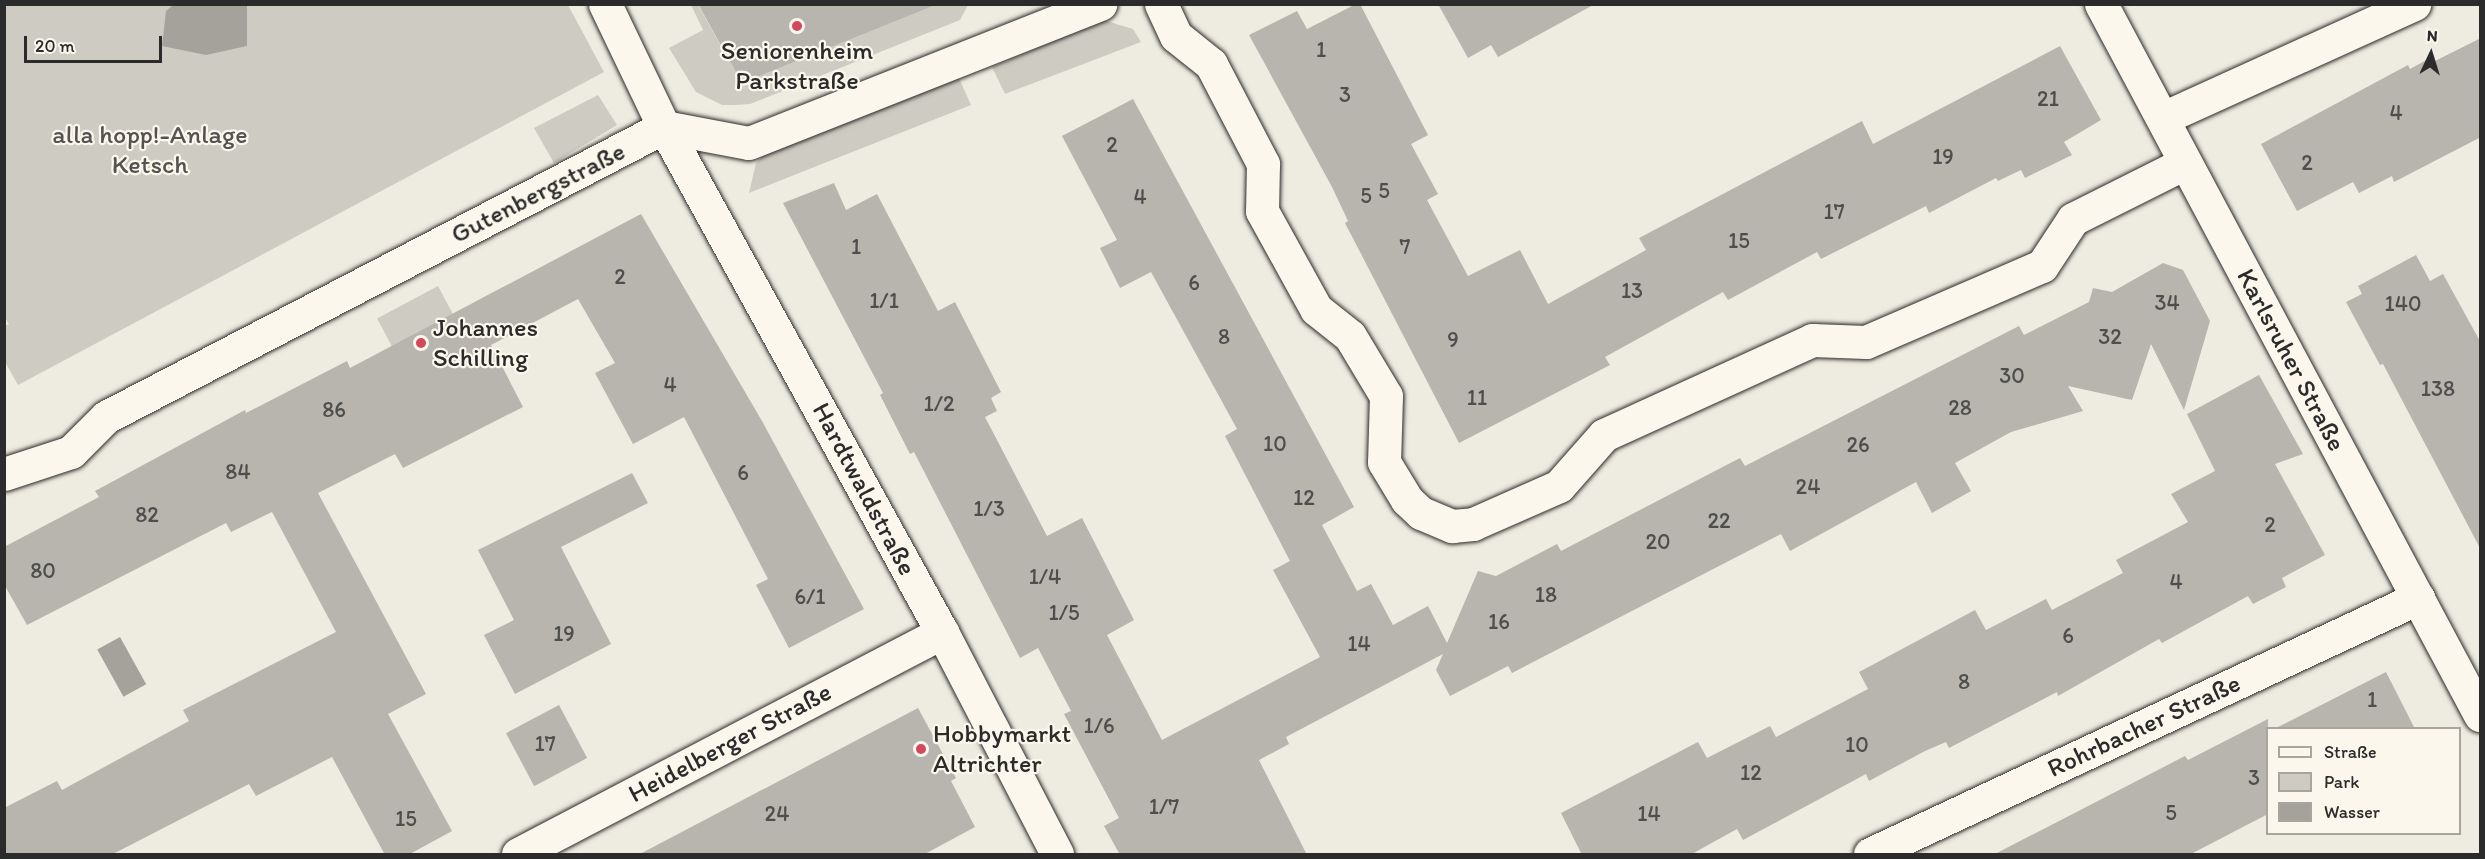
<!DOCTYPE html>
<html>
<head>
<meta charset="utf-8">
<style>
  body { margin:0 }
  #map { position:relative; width:2485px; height:859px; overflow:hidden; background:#eeebe0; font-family:Itim,sans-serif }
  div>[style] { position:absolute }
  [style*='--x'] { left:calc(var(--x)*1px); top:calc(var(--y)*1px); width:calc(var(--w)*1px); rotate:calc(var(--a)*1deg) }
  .green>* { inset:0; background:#cecbc2; transform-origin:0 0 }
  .water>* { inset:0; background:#a4a29a; transform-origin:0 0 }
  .building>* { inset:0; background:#b8b5ae; transform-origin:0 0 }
  .roads { filter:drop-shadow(0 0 2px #2b2b2b) drop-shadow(0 0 2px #2b2b2b) }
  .street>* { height:33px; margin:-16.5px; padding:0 16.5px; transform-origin:16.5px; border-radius:16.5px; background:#fbf7ec }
  .dots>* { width:16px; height:16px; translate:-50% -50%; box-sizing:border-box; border:3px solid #fbf7ec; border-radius:50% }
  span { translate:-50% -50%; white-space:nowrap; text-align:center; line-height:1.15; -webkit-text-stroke:4.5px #fbf7ec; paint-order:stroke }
  .number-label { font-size:22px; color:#4e4e4c }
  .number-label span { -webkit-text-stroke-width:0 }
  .poi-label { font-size:26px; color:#2b2b2b }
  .left { translate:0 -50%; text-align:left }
  .park-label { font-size:26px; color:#545351 }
  .street-label { font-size:26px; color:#2b2b2b }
  .frame { position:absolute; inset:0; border:6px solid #2b2b2b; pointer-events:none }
  .legend { position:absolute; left:2266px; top:727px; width:195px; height:108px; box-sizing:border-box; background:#fbf7ec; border:2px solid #a8a59f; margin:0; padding:8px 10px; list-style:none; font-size:18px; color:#2b2b2b }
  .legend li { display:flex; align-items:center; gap:12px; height:30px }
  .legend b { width:30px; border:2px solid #a8a59f }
  .north { position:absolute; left:2401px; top:24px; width:60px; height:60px; -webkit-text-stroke:4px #fbf7ec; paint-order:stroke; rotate:4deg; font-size:16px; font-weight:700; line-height:24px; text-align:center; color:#2b2b2b }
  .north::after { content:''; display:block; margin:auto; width:21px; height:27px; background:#2b2b2b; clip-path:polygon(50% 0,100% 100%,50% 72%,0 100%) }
  .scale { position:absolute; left:24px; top:36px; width:138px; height:27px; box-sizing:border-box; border:3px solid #2b2b2b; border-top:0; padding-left:8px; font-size:18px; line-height:21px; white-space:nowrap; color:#2b2b2b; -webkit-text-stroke:4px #fbf7ec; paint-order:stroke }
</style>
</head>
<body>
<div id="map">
  <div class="green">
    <i style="clip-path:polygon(4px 5px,568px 5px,604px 72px,18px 385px,4px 360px,5px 326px,9px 324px,4px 316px)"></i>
    <i style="clip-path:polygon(691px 5px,698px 5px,742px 83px,935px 5px,968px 5px,960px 20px,750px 104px,736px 105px,722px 105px,696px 92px,669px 48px,703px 30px)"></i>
    <i style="clip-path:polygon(1103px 20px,1133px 29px,1141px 42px,1005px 94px,992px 67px)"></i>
    <i style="clip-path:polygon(958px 76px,971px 105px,749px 193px,756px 163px,767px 152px)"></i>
    <i style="clip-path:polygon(598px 95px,617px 125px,554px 163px,534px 128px)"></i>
    <i style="left:438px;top:286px;width:34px;height:69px;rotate:62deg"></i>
  </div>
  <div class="water">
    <i style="clip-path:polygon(173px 5px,247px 5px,247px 46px,206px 55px,162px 46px,166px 11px)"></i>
    <i style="left:120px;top:637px;width:54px;height:26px;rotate:61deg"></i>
  </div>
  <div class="building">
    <i style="clip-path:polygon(698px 4px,933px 4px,933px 6px,742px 83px)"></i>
    <i style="clip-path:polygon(1356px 4px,1360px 4px,1428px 135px,1411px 144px,1438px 194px,1427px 200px,1468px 276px,1520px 250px,1548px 304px,1646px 250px,1639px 238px,1862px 121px,1873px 144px,2060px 46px,2101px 120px,2064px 142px,2072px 155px,2025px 178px,2021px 170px,1998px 181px,1996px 178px,1929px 213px,1926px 206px,1821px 259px,1817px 252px,1728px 300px,1723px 292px,1605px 357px,1610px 365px,1459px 443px,1345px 223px,1348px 221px,1332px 187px,1249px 35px,1297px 11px,1307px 29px)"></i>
    <i style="clip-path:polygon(1438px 4px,1595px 4px,1498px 57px,1491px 45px,1468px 58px)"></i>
    <i style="clip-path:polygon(2481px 38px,2481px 137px,2394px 182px,2392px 176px,2359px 193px,2353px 182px,2297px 211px,2261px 144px,2408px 65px,2410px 69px,2430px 58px,2433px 62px)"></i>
    <i style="clip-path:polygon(1133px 99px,1354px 507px,1322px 525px,1357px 591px,1371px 584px,1393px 625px,1428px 606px,1447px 643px,1478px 571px,1496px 576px,1557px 544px,1561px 551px,1740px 458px,1745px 466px,2019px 326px,2024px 335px,2089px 302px,2093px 288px,2112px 292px,2163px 263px,2183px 270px,2210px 321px,2184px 410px,2151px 344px,2132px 400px,2068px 386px,2083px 411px,2011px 432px,1955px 463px,1971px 491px,1932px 513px,1916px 482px,1790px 551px,1781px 534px,1512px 673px,1508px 666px,1450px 696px,1436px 670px,1443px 654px,1286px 737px,1289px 744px,1259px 760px,1307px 855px,1120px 855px,1104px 826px,1119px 818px,1064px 714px,1071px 711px,1038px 648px,1020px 658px,914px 452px,910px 454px,880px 395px,883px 393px,783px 203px,834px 183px,846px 210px,877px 194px,938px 311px,955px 302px,1001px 392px,991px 398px,997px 411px,985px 417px,1047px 536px,1082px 518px,1134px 620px,1107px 635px,1162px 740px,1320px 657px,1273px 570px,1290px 561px,1225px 436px,1237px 429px,1151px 272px,1120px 288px,1100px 248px,1117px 240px,1062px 136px)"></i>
    <i style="clip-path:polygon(641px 214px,762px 421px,864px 609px,789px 648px,756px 585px,768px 579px,684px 417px,633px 444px,595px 373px,615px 363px,578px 299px,491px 345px,523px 407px,403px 468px,395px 454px,318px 493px,426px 694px,388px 714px,452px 831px,408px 855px,385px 855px,332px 757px,256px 796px,249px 784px,111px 855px,4px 855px,4px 808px,57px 781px,62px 790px,189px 721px,183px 710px,336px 632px,272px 512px,231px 532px,226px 523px,27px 625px,4px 584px,4px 547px,99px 497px,95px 491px,245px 410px,246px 413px,347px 361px,350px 368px)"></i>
    <i style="clip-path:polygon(2416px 255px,2430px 281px,2443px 274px,2481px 343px,2481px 550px,2383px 364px,2380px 365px,2346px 302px,2362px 294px,2358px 286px)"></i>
    <i style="clip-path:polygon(2259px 375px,2303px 454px,2275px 464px,2325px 555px,2282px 578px,2286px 587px,2253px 604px,2248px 596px,2162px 643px,2159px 639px,2058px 696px,2057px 692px,1949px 748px,1946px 742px,1925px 751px,1869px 781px,1866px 774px,1743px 840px,1737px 829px,1690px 855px,1582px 855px,1561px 813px,1698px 742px,1707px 758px,1770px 726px,1776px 737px,1868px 689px,1859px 672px,1975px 610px,1986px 630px,2046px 599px,2052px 610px,2123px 573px,2116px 560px,2188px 522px,2171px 494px,2215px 471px,2187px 414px)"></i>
    <i style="clip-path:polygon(632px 473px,648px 503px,561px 547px,611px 644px,515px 694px,484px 635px,514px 620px,478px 550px)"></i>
    <i style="clip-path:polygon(2386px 672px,2415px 729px,2274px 729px)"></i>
    <i style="left:559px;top:705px;width:60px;height:60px;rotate:62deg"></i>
    <i style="clip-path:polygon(918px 708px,956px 778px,951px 781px,975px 827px,923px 855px,638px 855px)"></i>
    <i style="clip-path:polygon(2268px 719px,2268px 814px,2189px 855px,1993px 855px,2185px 756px,2188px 760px)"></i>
  </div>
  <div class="roads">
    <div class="street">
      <i style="--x:605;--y:4;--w:136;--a:64.4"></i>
      <i style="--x:664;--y:127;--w:576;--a:61.17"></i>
      <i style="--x:942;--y:632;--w:250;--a:62.6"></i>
      <i style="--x:1161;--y:4;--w:35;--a:65"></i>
      <i style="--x:1176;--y:36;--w:45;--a:38.7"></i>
      <i style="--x:1211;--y:64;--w:113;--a:62.5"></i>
      <i style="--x:1263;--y:164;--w:47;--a:91.2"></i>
      <i style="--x:1262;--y:211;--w:112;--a:61.1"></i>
      <i style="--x:1316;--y:309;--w:43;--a:38.5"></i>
      <i style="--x:1350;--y:336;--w:70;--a:59"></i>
      <i style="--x:1386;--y:396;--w:66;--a:91.7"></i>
      <i style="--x:1384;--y:462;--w:44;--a:58.8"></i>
      <i style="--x:1407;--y:500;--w:19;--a:43"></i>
      <i style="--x:1421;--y:513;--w:34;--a:23"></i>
      <i style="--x:1452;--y:526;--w:21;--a:-5"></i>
      <i style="--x:1473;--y:524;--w:94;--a:-23.8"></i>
      <i style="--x:1559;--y:486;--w:68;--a:-48.6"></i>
      <i style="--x:1604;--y:435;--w:229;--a:-24.5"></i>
      <i style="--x:1812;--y:340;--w:54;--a:2.1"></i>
      <i style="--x:1866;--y:342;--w:192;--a:-23.4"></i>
      <i style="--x:2042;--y:266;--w:56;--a:-56.6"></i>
      <i style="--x:2073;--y:219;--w:125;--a:-26.6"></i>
      <i style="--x:2101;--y:4;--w:806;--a:61.94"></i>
      <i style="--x:2163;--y:118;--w:276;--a:-24.4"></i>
      <i style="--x:4;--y:474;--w:71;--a:-18.2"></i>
      <i style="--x:71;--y:452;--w:49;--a:-45"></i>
      <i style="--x:106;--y:417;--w:629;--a:-27.46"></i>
      <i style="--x:664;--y:127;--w:86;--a:10.7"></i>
      <i style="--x:749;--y:143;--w:378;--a:-21.6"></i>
      <i style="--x:518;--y:854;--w:479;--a:-27.6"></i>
      <i style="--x:1870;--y:854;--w:605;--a:-25.04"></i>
    </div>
  </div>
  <div class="dots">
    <i style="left:797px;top:26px;background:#d1495b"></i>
    <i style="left:421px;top:343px;background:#d1495b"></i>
    <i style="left:921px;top:749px;background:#d1495b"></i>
  </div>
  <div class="number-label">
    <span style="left:1321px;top:50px">1</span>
    <span style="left:1345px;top:95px">3</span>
    <span style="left:2048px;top:99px">21</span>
    <span style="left:2396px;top:113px">4</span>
    <span style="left:1112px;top:145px">2</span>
    <span style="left:1943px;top:157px">19</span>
    <span style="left:2307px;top:163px">2</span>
    <span style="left:1384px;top:191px">5</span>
    <span style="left:1366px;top:196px">5</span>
    <span style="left:1140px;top:197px">4</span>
    <span style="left:1834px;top:212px">17</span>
    <span style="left:1739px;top:241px">15</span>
    <span style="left:856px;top:247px">1</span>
    <span style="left:1405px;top:247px">7</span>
    <span style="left:620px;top:277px">2</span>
    <span style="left:1194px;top:283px">6</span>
    <span style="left:1632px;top:291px">13</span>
    <span style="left:884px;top:301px">1/1</span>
    <span style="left:2167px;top:303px">34</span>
    <span style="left:2403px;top:304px">140</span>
    <span style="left:1224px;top:337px">8</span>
    <span style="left:2110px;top:337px">32</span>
    <span style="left:1453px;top:340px">9</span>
    <span style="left:2012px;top:376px">30</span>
    <span style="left:670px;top:385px">4</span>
    <span style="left:2438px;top:389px">138</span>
    <span style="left:1477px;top:398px">11</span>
    <span style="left:939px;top:404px">1/2</span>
    <span style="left:1960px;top:408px">28</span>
    <span style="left:334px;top:410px">86</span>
    <span style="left:1275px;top:444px">10</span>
    <span style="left:1858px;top:445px">26</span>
    <span style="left:238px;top:472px">84</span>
    <span style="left:743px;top:473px">6</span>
    <span style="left:1808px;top:487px">24</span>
    <span style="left:1304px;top:498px">12</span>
    <span style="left:989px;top:509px">1/3</span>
    <span style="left:147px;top:515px">82</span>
    <span style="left:1719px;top:521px">22</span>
    <span style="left:2270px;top:525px">2</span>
    <span style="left:1658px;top:542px">20</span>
    <span style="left:43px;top:571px">80</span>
    <span style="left:1045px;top:577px">1/4</span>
    <span style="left:2176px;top:582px">4</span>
    <span style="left:1546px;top:595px">18</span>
    <span style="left:810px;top:597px">6/1</span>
    <span style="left:1064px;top:613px">1/5</span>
    <span style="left:1499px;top:622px">16</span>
    <span style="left:564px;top:634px">19</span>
    <span style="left:2068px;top:636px">6</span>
    <span style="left:1359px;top:644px">14</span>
    <span style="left:1964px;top:682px">8</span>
    <span style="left:2372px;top:700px">1</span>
    <span style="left:1099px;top:726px">1/6</span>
    <span style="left:545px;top:744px">17</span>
    <span style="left:1857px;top:745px">10</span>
    <span style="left:1751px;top:773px">12</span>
    <span style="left:2254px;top:778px">3</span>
    <span style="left:1164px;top:807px">1/7</span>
    <span style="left:2171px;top:813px">5</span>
    <span style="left:777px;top:814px">24</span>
    <span style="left:1649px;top:814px">14</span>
    <span style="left:406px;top:819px">15</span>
  </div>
  <div class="poi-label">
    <span style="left:797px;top:66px">Seniorenheim<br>Parkstraße</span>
    <span class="left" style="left:433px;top:343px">Johannes<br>Schilling</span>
    <span class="left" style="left:933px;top:749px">Hobbymarkt<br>Altrichter</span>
  </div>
  <div class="park-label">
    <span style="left:150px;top:150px">alla hopp!-Anlage<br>Ketsch</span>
  </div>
  <div class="street-label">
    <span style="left:538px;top:193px;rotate:-27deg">Gutenbergstraße</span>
    <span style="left:2291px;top:360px;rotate:62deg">Karlsruher Straße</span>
    <span style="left:864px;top:489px;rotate:62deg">Hardtwaldstraße</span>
    <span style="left:2144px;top:726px;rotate:-25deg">Rohrbacher Straße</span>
    <span style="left:730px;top:743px;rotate:-28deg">Heidelberger Straße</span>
  </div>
  <div class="frame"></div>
  <ul class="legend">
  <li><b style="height:8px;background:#fbf7ec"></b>Straße</li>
  <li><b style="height:16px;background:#cecbc2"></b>Park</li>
  <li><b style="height:16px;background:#a4a29a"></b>Wasser</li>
  </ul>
  <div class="north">N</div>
  <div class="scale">20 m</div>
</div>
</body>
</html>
